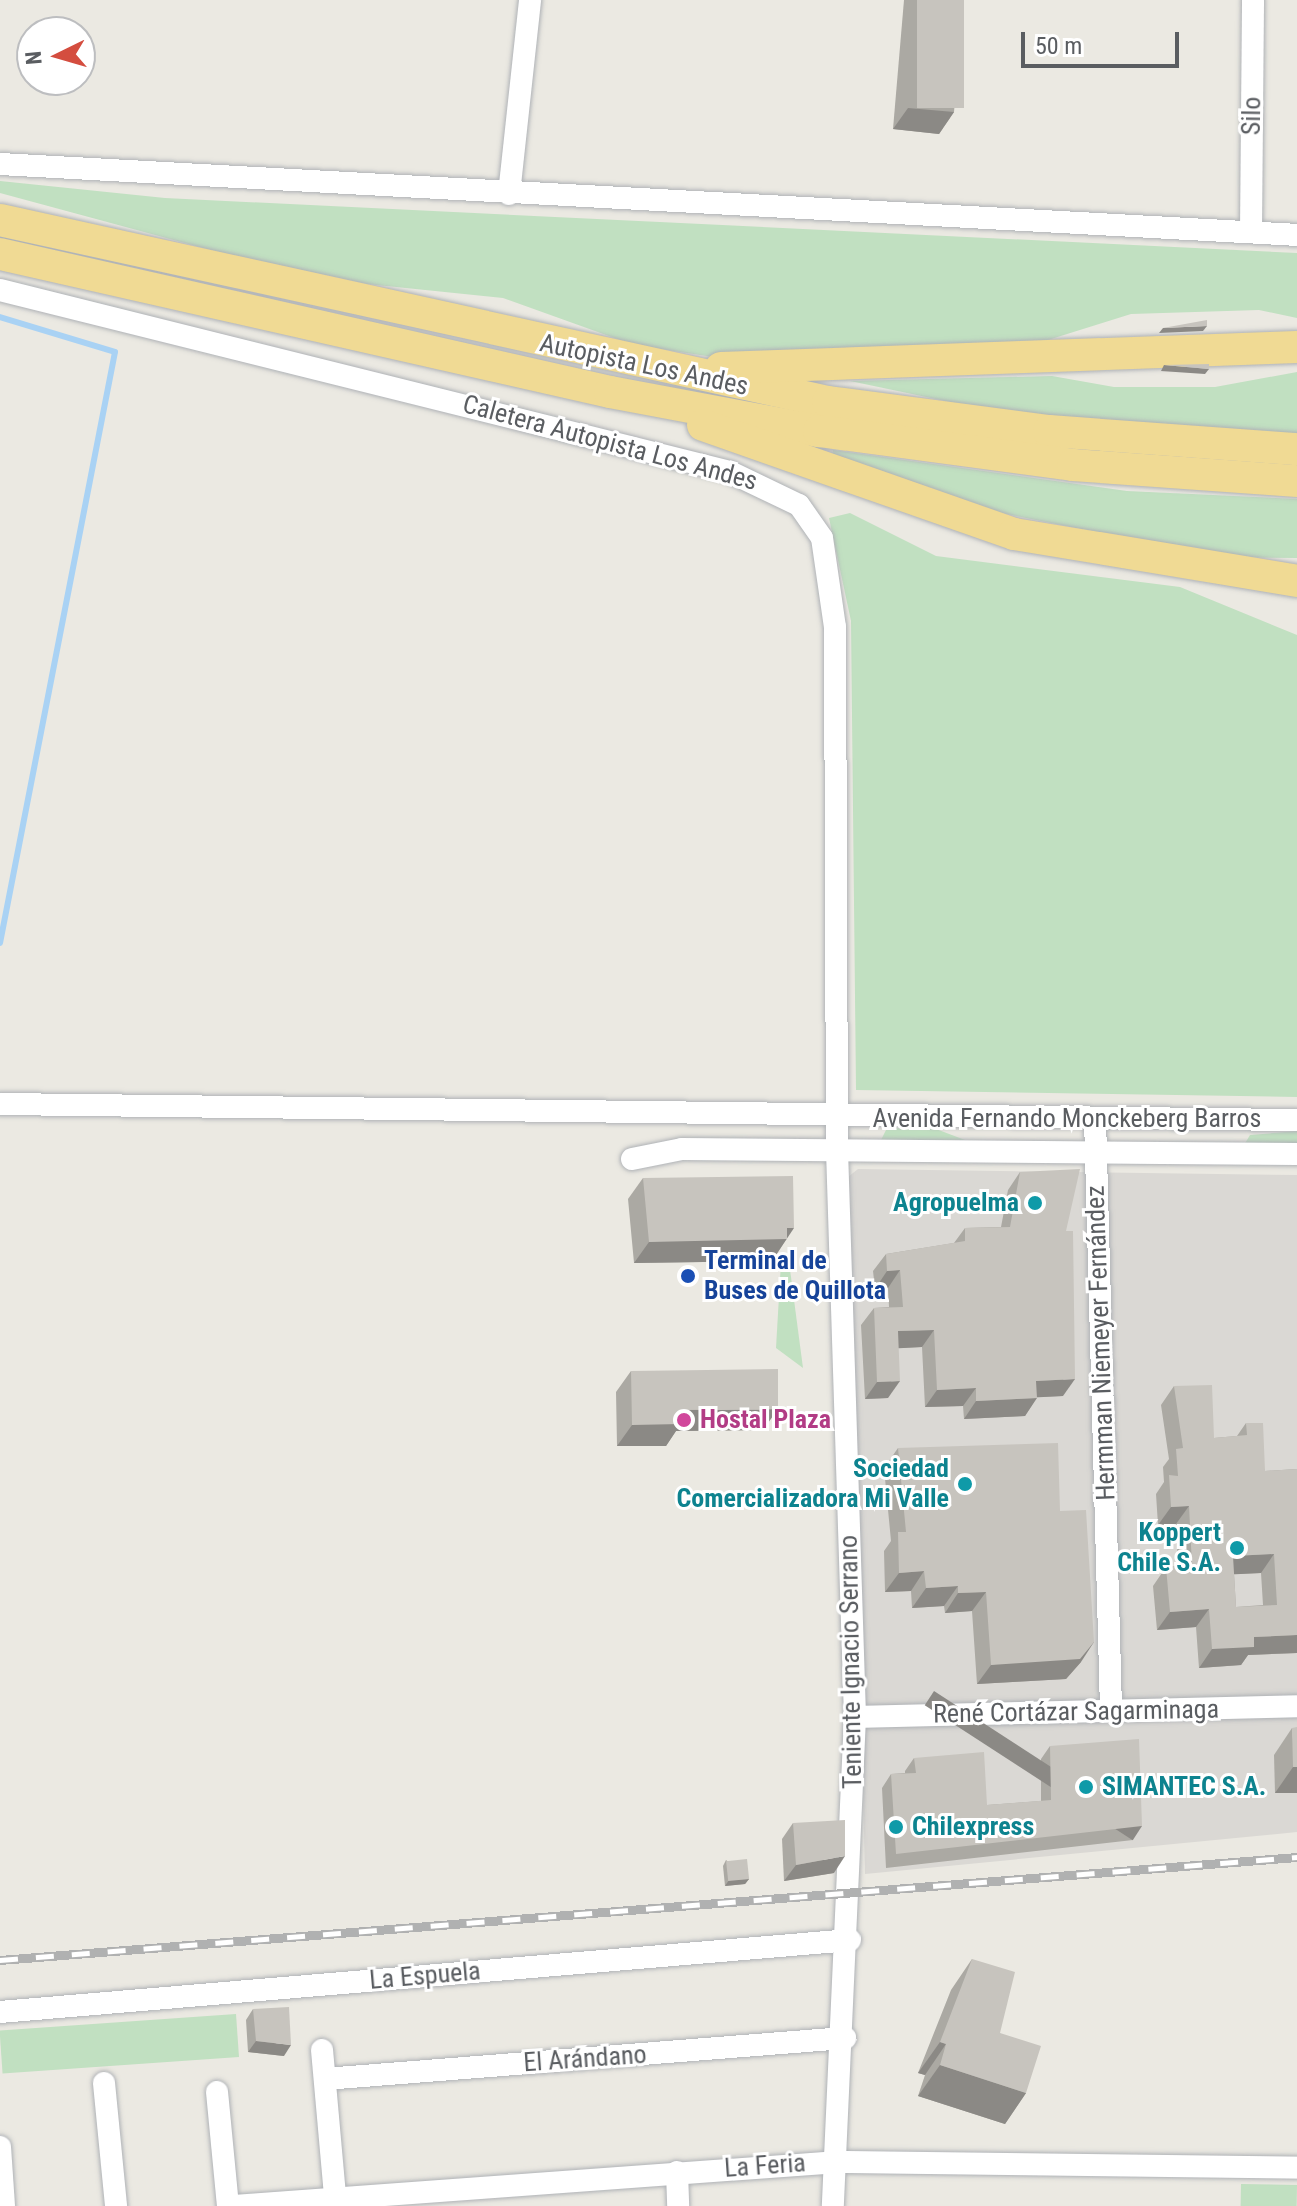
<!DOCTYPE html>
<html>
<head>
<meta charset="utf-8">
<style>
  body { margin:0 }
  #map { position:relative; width:1297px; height:2206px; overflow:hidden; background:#ebe9e2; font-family:"Roboto Condensed",sans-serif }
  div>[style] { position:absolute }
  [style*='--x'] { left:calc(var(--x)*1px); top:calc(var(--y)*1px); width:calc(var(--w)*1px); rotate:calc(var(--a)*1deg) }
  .industrial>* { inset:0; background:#dad8d4 }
  .green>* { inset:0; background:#c1e0c1; transform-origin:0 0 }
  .stream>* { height:6px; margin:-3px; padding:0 3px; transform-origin:3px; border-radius:3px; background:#a9d2f4 }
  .roads { filter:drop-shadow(0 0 2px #afb2b6) drop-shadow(0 0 2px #afb2b6) }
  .minor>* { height:22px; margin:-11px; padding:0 11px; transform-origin:11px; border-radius:11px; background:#fff }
  .highway>* { height:32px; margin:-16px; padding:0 16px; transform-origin:16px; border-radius:16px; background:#f0da94 }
  .rail>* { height:9px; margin-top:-4.5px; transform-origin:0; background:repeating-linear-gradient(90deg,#fff 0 18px,#b0b1b1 0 36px); box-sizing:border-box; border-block:2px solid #b0b1b1 }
  .wall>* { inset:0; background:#aba9a3 }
  .shaded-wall>* { inset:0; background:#8b8985; transform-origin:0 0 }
  .building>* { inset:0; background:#c7c4be; transform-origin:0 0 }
  .dots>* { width:22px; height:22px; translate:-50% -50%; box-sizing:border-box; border:4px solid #fff; border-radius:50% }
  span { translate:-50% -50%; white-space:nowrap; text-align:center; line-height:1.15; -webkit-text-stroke:6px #fff; paint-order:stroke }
  .street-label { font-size:26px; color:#5a5d61 }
  .culture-label { font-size:26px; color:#0d838f; font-weight:700 }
  .right { translate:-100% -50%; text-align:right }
  .left { translate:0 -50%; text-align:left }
  .transit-label { font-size:26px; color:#164399; font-weight:700 }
  .hotel-label { font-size:26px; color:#b23c85; font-weight:700 }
  .north { position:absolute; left:16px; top:16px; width:80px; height:80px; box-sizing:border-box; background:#fff; border:2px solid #bdbec0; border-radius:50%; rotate:265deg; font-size:22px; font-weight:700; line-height:32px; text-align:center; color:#5a5d61 }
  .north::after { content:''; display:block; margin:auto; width:28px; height:36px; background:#d44d3f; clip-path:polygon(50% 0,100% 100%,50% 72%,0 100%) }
  .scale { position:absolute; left:1021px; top:32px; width:158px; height:36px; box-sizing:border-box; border:4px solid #5a5d61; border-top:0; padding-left:10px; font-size:24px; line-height:28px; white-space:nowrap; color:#5a5d61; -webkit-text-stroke:6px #fff; paint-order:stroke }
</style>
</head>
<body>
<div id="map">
  <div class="industrial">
    <i style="clip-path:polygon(858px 1169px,1297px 1175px,1297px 1832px,865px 1874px,848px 1177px)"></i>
  </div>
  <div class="green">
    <i style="clip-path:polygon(0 181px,165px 198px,1297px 253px,1297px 318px,1259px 310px,1131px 314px,1010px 352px,720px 358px,634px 345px,503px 298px,367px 284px,218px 252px,0 193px)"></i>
    <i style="clip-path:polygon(1297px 372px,1297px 434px,1041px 421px,850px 381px,1052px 376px,1114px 387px,1215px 387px)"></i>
    <i style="clip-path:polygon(833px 450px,1127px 491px,1297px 499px,1297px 558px,1222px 557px,971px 507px,831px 461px)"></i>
    <i style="clip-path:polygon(850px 513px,936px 556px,1180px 587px,1297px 635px,1297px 1097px,856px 1090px,851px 621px,829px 518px)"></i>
    <i style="clip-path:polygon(887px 1128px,936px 1129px,965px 1140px,881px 1140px)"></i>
    <i style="clip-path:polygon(1297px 1131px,1297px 1145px,1244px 1145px,1250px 1135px)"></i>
    <i style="clip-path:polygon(781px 1262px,789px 1262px,803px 1368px,776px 1348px)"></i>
    <i style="left:236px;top:2014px;width:43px;height:237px;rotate:86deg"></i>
    <i style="left:1241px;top:2184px;width:56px;height:22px;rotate:1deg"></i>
  </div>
  <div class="stream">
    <i style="--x:0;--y:317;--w:120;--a:16.9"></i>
    <i style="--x:115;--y:352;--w:602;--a:101.01"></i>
  </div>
  <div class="roads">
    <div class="minor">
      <i style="--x:0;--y:164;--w:1299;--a:3.13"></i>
      <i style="--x:509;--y:194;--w:195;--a:-83.8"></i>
      <i style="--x:1251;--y:232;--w:232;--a:-89.5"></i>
      <i style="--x:0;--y:290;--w:752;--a:14"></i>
      <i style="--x:730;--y:472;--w:76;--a:25.6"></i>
      <i style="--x:799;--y:505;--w:40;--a:55.1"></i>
      <i style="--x:822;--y:538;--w:90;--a:81.7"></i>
      <i style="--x:835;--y:627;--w:523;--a:89.78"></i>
      <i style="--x:837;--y:1150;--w:567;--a:88.18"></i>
      <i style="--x:855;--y:1717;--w:489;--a:92.6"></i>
      <i style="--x:0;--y:1104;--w:1297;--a:0.71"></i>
      <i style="--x:1095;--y:1118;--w:593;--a:88.45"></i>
      <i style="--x:632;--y:1159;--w:51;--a:-11.3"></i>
      <i style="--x:682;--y:1149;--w:615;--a:0.47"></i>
      <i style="--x:855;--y:1717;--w:442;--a:-1.4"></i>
      <i style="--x:0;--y:2012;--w:853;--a:-4.84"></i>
      <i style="--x:322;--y:2050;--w:157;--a:84.9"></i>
      <i style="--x:325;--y:2079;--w:522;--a:-4.51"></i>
      <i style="--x:104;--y:2083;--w:124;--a:84.4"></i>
      <i style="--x:217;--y:2092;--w:115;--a:84.5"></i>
      <i style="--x:0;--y:2147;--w:59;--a:86.1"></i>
      <i style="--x:677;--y:2172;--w:34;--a:88"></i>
      <i style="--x:234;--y:2206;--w:606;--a:-4.17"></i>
      <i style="--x:838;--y:2162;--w:459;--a:0.7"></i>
    </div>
    <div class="highway">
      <i style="--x:0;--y:220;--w:848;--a:12.4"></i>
      <i style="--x:828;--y:402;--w:223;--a:7.5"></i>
      <i style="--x:1049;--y:431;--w:249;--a:4.2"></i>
      <i style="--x:0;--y:254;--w:625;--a:12.75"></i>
      <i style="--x:610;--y:392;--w:213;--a:10.6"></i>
      <i style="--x:819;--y:431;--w:256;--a:7.6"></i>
      <i style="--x:1073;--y:465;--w:225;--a:4.1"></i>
      <i style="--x:721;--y:368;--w:576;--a:-2.09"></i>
      <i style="--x:703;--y:425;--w:330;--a:19.3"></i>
      <i style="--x:1014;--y:534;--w:287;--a:9.4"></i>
    </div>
  </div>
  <div class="rail">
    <i style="--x:0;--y:1960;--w:1301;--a:-4.54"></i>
  </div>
  <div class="wall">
    <i style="clip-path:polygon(904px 0,964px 0,954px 112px,939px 134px,893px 129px)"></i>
    <i style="clip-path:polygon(1020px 1172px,1066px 1231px,1063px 1396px,1037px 1397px,1025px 1416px,964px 1419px,963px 1406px,925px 1407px,922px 1347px,898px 1348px,888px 1398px,865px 1399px,861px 1325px,874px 1308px,889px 1307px,888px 1288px,875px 1289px,873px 1271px,886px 1254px,954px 1243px,965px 1228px,1001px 1227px,1008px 1190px)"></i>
    <i style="clip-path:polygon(643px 1178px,787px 1238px,772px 1261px,634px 1263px,628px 1199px)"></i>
    <i style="clip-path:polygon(631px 1371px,763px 1430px,676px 1431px,666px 1446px,617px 1446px,616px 1392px)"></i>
    <i style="clip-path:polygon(evenodd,1174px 1386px,1214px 1438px,1237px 1436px,1246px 1423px,1265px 1471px,1297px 1469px,1297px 1653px,1248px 1655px,1241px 1665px,1199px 1668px,1196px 1627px,1157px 1630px,1153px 1586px,1166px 1567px,1178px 1566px,1176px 1524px,1158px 1525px,1156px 1494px,1164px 1482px,1163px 1467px,1169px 1459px,1161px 1405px,1174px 1386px,1261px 1573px,1263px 1605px,1236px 1607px,1234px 1574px,1261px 1573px)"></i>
    <i style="clip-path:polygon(898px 1448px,1060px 1511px,1081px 1662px,1066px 1679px,977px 1684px,972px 1611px,945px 1613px,944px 1606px,912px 1608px,911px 1591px,885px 1592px,884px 1551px,891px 1541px,884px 1468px)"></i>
    <i style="clip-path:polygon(1292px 1728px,1297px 1793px,1275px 1793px,1274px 1755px)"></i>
    <i style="clip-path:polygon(1050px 1746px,1133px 1840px,886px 1868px,882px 1788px,891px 1774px,905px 1773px,905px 1771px,914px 1758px,987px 1805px,1041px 1801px,1041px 1759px)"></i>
    <i style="clip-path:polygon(793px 1823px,834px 1873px,784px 1881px,782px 1839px)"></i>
    <i style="clip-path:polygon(726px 1860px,749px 1879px,745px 1884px,725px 1886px,723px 1866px)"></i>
    <i style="clip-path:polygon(972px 1959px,1000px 2033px,1026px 2093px,1005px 2124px,918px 2096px,925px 2075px,918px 2073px,951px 1990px)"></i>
    <i style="clip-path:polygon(253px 2009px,284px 2056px,248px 2052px,246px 2020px)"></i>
  </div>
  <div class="shaded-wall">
    <i style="clip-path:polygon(908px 108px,954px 112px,939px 134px,893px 129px)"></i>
    <i style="clip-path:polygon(1207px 326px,1203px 331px,1159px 333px,1163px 328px)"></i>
    <i style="clip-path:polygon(1164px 365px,1209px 369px,1205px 374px,1161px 371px)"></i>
    <i style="clip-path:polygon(787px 1228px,794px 1228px,772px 1261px,634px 1263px,649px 1242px)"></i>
    <i style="clip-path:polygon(900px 1270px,888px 1288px,875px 1289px,887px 1271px)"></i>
    <i style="clip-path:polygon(934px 1330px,922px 1347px,885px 1349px,898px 1331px)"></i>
    <i style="clip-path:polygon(1075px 1379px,1063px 1396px,1024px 1398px,1036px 1381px)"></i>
    <i style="clip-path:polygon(900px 1381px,888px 1398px,865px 1399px,877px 1382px)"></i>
    <i style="clip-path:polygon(976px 1388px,963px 1406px,925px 1407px,937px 1390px)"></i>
    <i style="clip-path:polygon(1037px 1398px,1025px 1416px,964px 1419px,976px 1401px)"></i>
    <i style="clip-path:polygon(778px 1409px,763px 1430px,676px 1431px,666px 1446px,617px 1446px,632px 1425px,680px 1410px)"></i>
    <i style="clip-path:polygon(1189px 1506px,1176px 1524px,1158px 1525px,1171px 1507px)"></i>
    <i style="clip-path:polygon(1274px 1554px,1261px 1573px,1220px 1575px,1233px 1556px)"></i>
    <i style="clip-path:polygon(924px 1571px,911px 1591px,885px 1592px,899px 1573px)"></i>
    <i style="clip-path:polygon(958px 1586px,944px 1606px,912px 1608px,926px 1588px)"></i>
    <i style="clip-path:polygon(986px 1592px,972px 1611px,945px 1613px,958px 1593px)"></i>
    <i style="clip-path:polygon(1209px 1609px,1196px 1627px,1157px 1630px,1170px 1612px)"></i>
    <i style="clip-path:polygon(1297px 1635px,1297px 1653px,1248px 1655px,1241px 1665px,1199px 1668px,1212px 1649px,1254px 1637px)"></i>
    <i style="clip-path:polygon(1094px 1642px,1081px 1662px,1066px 1679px,977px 1684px,991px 1665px)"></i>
    <i style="clip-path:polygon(1293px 1767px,1297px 1767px,1297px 1793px,1275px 1793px)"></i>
    <i style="left:1142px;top:1826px;width:17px;height:248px;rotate:123deg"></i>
    <i style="clip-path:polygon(845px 1856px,834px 1873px,784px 1881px,796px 1865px)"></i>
    <i style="clip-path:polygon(749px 1879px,745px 1884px,725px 1886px,729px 1880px)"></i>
    <i style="clip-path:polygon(256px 2041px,291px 2045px,284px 2056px,248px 2052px)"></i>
    <i style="clip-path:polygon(940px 2042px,946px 2044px,925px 2075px,918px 2073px)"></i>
    <i style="clip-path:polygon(940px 2065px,1026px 2093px,1005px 2124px,918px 2096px)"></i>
  </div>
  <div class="building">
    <i style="left:917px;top:0;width:47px;height:108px"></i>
    <i style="clip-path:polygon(1207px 320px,1207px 326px,1163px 328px)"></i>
    <i style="clip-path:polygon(1209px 364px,1209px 369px,1164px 365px)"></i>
    <i style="clip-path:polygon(1080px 1169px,1066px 1231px,1073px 1231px,1075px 1379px,1036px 1381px,1037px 1398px,976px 1401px,976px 1388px,937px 1390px,934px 1330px,898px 1331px,900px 1381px,877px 1382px,874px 1308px,903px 1307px,900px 1270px,887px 1271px,886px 1254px,965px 1241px,965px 1228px,1010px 1227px,1020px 1172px)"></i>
    <i style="clip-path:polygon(793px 1176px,794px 1228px,787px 1228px,787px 1239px,649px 1242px,643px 1178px)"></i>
    <i style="clip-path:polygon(778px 1369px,778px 1409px,680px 1410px,681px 1424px,632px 1425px,631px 1371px)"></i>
    <i style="clip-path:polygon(evenodd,1212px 1385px,1214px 1438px,1247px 1435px,1246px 1423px,1263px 1423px,1265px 1471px,1297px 1469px,1297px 1635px,1254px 1637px,1254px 1647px,1212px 1649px,1209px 1609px,1170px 1612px,1166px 1567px,1192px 1565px,1189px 1506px,1171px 1507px,1169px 1475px,1178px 1476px,1176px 1449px,1183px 1448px,1174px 1386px,1212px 1385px,1274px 1554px,1277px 1605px,1236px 1607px,1233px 1556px,1274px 1554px)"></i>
    <i style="clip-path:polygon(1058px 1443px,1060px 1511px,1086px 1510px,1094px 1642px,1080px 1659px,991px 1665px,986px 1592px,958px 1593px,958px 1586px,926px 1588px,924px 1571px,899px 1573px,898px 1532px,906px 1532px,898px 1448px)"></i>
    <i style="clip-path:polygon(1297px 1727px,1297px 1767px,1293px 1767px,1292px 1728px)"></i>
    <i style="clip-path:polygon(1139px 1739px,1142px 1826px,896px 1854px,891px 1774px,916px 1773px,914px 1758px,984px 1752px,987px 1805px,1051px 1800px,1050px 1746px)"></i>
    <i style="clip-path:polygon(845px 1820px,845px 1856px,796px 1865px,793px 1823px)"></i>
    <i style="left:747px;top:1859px;width:20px;height:21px;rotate:84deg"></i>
    <i style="clip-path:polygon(972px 1959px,1015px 1972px,1000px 2033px,1041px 2046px,1026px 2093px,940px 2065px,946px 2044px,940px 2042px)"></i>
    <i style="clip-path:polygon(289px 2007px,291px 2045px,256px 2041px,253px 2009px)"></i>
  </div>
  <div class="dots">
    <i style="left:1035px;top:1203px;background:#0f9aa8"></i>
    <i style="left:688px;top:1276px;background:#1a4fb4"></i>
    <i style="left:684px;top:1420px;background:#d1479c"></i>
    <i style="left:965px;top:1484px;background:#0f9aa8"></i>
    <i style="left:1237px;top:1548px;background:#0f9aa8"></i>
    <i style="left:1086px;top:1787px;background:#0f9aa8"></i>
    <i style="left:896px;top:1827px;background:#0f9aa8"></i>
  </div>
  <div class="street-label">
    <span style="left:1252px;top:116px;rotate:-89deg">Silo</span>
    <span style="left:644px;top:365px;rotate:12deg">Autopista Los Andes</span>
    <span style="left:610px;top:443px;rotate:15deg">Caletera Autopista Los Andes</span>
    <span style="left:1067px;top:1119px">Avenida Fernando Monckeberg Barros</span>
    <span style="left:1101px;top:1343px;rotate:-92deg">Hermman Niemeyer Fernández</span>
    <span style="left:851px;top:1662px;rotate:-91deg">Teniente Ignacio Serrano</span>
    <span style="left:1076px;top:1712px;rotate:-1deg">René Cortázar Sagarminaga</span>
    <span style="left:425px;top:1976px;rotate:-5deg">La Espuela</span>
    <span style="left:585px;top:2059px;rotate:-4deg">El Arándano</span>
    <span style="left:765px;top:2166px;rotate:-4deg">La Feria</span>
  </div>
  <div class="culture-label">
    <span class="right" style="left:1019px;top:1203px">Agropuelma</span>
    <span class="right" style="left:949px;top:1484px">Sociedad<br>Comercializadora Mi Valle</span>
    <span class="right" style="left:1221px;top:1548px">Koppert<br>Chile S.A.</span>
    <span class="left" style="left:1102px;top:1787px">SIMANTEC S.A.</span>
    <span class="left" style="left:912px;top:1827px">Chilexpress</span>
  </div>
  <div class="transit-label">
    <span class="left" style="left:704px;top:1276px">Terminal de<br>Buses de Quillota</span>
  </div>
  <div class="hotel-label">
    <span class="left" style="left:700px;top:1420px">Hostal Plaza</span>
  </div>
  <div class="north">N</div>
  <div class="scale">50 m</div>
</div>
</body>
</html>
